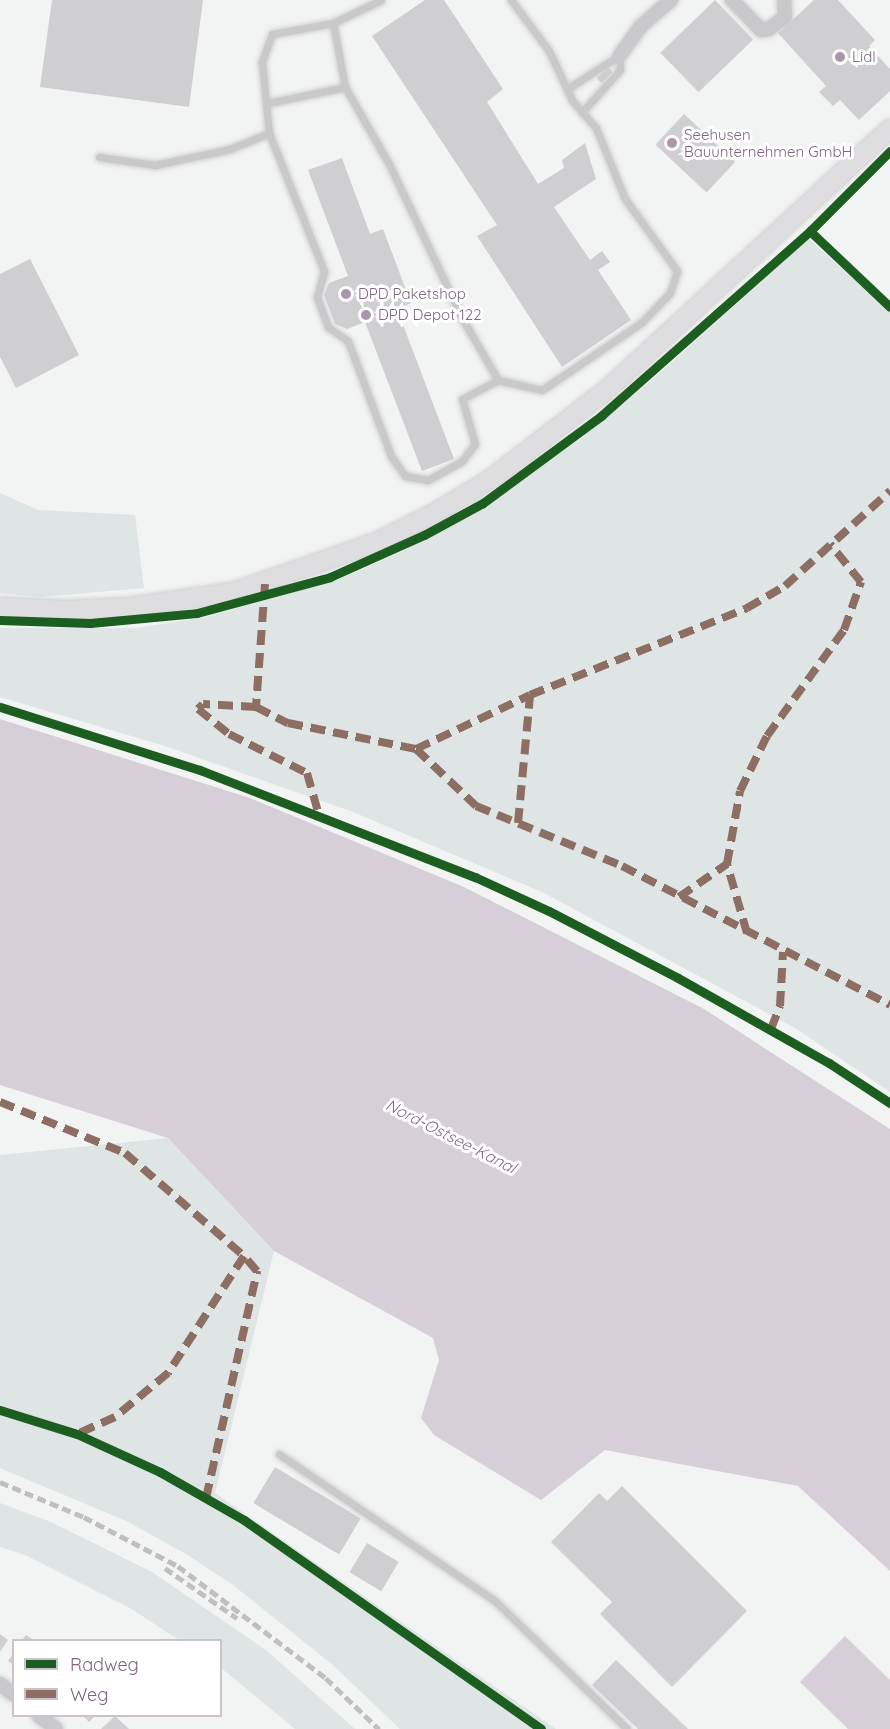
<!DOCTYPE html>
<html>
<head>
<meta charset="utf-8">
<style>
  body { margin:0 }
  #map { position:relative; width:890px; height:1729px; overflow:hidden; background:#f2f3f3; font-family:Quicksand,sans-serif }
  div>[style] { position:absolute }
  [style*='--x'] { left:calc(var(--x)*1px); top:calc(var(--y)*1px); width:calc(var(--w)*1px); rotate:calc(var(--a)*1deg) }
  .green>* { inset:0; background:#dfe4e5 }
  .water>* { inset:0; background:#d6cfd8 }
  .building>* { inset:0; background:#cfced0; transform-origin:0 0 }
  .roads { filter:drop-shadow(0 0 2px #d1d0d1) drop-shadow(0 0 2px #d1d0d1) }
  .lane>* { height:7px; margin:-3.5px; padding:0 3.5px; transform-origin:3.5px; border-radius:3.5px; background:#c9c8ca }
  .street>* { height:14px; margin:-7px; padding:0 7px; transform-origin:7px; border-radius:7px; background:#c9c8ca }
  .secondary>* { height:18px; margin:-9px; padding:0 9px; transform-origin:9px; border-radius:9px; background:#dedddf }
  .rail>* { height:4.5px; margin-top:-2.25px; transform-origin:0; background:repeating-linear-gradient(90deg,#c0bec0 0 9px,transparent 0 13.5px) }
  .quiet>* { height:8px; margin-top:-4px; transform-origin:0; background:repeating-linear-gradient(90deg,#8d6e63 0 15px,transparent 0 23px) }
  .cycleway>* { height:9px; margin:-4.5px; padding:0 4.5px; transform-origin:4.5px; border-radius:4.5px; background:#1b5e20 }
  .dots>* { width:16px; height:16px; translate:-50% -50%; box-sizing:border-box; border:3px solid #fff; border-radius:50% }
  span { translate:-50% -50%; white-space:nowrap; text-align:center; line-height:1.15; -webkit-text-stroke:6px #fff; paint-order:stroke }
  .poi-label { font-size:15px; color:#7e6680 }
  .left { translate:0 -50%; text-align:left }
  .water-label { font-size:16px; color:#836b8a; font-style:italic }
  .legend { position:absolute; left:12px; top:1639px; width:210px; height:78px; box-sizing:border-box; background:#fff; border:2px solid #cbc2cc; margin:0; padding:8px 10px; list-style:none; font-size:18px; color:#7e6680 }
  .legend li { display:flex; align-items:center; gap:12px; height:30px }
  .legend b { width:30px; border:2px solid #cbc2cc }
</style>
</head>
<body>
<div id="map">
  <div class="green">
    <i style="clip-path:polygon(809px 239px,890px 312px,890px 1092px,795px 1028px,542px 892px,353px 812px,165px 746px,0 697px,0 628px,136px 628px,206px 617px,337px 580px,397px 554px,469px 516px,579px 440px,653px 379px)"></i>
    <i style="clip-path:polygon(0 493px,38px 510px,135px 515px,144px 588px,41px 597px,0 593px)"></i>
    <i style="clip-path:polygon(168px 1138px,274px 1251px,215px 1493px,556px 1729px,400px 1729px,334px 1666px,233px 1585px,186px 1554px,126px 1521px,0 1468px,0 1155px)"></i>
    <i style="clip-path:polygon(0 1503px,51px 1522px,152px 1572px,266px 1650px,355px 1729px,295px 1729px,221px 1668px,220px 1640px,179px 1640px,130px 1608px,25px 1555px,0 1547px)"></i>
  </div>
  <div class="water">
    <i style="clip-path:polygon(0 719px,250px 798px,464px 887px,704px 1009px,890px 1129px,890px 1571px,798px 1486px,605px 1450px,541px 1500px,434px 1435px,421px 1418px,439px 1360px,433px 1338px,274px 1251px,168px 1138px,0 1085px)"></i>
    <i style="clip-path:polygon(845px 1636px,890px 1680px,890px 1729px,848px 1729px,800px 1682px)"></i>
  </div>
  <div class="building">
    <i style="clip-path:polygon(52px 0,203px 0,189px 107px,40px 87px)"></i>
    <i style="clip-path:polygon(425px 0,444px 0,503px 89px,487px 102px,538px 184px,564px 168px,562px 160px,585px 143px,596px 179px,554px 207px,590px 260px,602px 251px,610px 262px,598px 270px,631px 320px,562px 367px,477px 236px,497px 225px,372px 36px)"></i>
    <i style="left:715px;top:0;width:55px;height:76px;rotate:46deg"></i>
    <i style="clip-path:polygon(814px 0,838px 0,875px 40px,869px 46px,890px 69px,890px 91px,859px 120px,840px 100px,833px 106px,819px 92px,826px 86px,778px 33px)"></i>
    <i style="left:608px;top:67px;width:7px;height:16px;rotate:45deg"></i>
    <i style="left:684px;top:114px;width:70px;height:42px;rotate:43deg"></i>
    <i style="clip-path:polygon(342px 158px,370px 234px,383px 229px,411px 303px,397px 309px,454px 459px,422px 471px,365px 322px,347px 329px,335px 324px,324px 295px,329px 283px,348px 276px,308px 170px)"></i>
    <i style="clip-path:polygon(30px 259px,79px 355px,16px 388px,0 357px,0 274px)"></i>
    <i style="left:275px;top:1467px;width:100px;height:42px;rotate:31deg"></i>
    <i style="clip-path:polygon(622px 1486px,747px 1611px,672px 1687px,600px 1614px,612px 1602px,551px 1542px,599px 1493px,607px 1501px)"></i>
    <i style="left:367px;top:1543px;width:37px;height:34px;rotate:31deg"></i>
    <i style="clip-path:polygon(0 1634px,8px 1640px,0 1652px)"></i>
    <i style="clip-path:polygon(26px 1635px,34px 1640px,22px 1640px)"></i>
    <i style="clip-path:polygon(14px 1653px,14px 1665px,8px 1661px)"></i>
    <i style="clip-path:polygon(616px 1660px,688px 1729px,638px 1729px,592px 1685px)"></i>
    <i style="clip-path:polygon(83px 1716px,95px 1716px,89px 1722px)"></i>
    <i style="clip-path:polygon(115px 1716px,129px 1729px,101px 1729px)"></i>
  </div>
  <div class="roads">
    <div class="lane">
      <i style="--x:381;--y:0;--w:53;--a:154.4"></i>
      <i style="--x:333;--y:23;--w:62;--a:169.8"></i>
      <i style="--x:272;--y:34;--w:30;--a:110"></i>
      <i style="--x:262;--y:62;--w:71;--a:84.4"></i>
      <i style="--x:269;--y:133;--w:149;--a:68.3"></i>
      <i style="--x:324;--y:271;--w:27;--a:105"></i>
      <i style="--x:317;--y:297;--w:32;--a:70"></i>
      <i style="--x:328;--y:327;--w:24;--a:35"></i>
      <i style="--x:348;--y:341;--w:123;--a:69.5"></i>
      <i style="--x:391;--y:456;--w:24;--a:55"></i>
      <i style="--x:405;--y:476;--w:23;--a:10"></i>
      <i style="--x:428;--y:480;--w:39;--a:-29"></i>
      <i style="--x:462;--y:461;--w:21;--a:-53"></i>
      <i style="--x:475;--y:444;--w:47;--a:-106.1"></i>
      <i style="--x:462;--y:399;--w:41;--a:-27.8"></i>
      <i style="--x:498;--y:380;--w:45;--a:12.8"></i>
      <i style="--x:542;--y:390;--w:120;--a:-34.1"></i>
      <i style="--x:641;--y:323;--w:42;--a:-46"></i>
      <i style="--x:670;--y:293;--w:23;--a:-72"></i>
      <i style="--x:677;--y:271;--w:89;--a:-125.8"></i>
      <i style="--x:625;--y:199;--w:77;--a:-112.2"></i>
      <i style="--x:596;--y:128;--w:37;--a:-131"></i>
      <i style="--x:572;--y:100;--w:54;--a:-115.1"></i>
      <i style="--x:549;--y:51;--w:64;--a:-126.7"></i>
      <i style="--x:333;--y:23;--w:65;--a:79.4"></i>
      <i style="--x:345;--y:87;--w:89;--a:60.3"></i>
      <i style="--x:389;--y:164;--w:170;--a:64.6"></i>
      <i style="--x:462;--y:318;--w:72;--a:59.9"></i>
      <i style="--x:567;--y:89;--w:63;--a:-32.7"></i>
      <i style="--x:620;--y:55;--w:15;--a:90"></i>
      <i style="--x:620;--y:70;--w:57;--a:132.1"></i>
      <i style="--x:268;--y:103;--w:79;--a:-11.7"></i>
      <i style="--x:99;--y:157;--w:57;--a:8.1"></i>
      <i style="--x:155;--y:165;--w:77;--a:-12"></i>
      <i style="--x:230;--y:149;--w:42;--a:-22.3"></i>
      <i style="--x:279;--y:1454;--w:260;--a:34.2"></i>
      <i style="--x:494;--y:1600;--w:185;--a:44.1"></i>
    </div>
    <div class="street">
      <i style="--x:732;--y:0;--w:42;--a:46"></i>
      <i style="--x:761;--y:30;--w:8;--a:-7"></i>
      <i style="--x:769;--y:29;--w:20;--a:-37"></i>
      <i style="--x:785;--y:17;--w:17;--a:-93"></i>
      <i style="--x:620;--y:55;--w:36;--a:-54"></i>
      <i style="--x:641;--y:26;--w:40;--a:-41"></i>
      <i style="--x:0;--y:1684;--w:18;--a:38"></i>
      <i style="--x:39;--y:1716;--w:21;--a:37"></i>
    </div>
    <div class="secondary">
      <i style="--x:0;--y:607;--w:65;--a:2.6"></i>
      <i style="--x:65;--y:610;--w:66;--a:-2.6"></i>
      <i style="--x:131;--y:607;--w:104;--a:-8.3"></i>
      <i style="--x:234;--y:592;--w:149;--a:-19.2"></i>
      <i style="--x:375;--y:543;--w:65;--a:-26.6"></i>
      <i style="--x:433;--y:514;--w:68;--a:-31.1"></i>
      <i style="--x:491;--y:479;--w:149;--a:-37.6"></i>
      <i style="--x:609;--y:388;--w:382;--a:-42.7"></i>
    </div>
  </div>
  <div class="rail">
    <i style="--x:0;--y:1482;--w:91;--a:22.6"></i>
    <i style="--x:84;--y:1517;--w:106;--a:27.5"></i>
    <i style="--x:178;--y:1566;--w:186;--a:37.1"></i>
    <i style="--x:326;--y:1678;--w:74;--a:43.9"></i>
    <i style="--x:165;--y:1568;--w:88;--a:34.8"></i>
  </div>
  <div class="quiet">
    <i style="--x:265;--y:584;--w:123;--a:94.2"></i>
    <i style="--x:256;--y:707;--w:53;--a:-176.8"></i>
    <i style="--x:203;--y:704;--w:7;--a:135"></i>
    <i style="--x:198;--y:709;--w:40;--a:39"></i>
    <i style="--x:229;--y:734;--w:87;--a:26.6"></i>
    <i style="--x:307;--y:773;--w:44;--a:74.1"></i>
    <i style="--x:256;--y:707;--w:36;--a:27"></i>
    <i style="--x:288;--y:723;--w:131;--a:11.5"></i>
    <i style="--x:416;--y:749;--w:126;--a:-25.3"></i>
    <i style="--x:530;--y:695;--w:234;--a:-21.8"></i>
    <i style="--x:747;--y:608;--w:44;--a:-30.1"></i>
    <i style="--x:785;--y:586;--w:142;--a:-42.1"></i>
    <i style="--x:416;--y:749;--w:83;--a:43.5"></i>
    <i style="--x:476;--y:806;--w:158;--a:22.3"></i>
    <i style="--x:622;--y:866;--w:302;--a:27.4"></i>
    <i style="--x:518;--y:823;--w:129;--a:-84.6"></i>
    <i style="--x:679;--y:897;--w:58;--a:-34.5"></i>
    <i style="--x:747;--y:933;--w:72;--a:-106.2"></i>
    <i style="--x:727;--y:864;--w:74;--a:-79.9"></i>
    <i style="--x:740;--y:791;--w:61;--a:-63.9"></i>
    <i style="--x:767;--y:736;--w:131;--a:-54"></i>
    <i style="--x:844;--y:630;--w:51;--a:-70.5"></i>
    <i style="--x:861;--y:582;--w:49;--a:-129.2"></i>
    <i style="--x:771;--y:1029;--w:25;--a:-69"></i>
    <i style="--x:780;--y:1006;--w:54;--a:-86.8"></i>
    <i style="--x:0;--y:1102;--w:135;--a:22.2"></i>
    <i style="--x:125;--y:1153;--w:157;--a:40.9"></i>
    <i style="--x:244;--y:1256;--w:140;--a:123"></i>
    <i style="--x:168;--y:1373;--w:69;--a:140.3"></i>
    <i style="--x:115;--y:1417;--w:42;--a:155.9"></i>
    <i style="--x:206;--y:1498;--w:233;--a:-77.3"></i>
    <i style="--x:257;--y:1271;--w:20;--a:-131"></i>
  </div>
  <div class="cycleway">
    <i style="--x:810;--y:231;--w:110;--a:43.5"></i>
    <i style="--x:0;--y:620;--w:90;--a:1.9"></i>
    <i style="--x:90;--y:623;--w:107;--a:-5.3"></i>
    <i style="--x:197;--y:613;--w:138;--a:-15.1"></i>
    <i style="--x:330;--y:577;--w:103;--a:-24.1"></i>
    <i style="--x:424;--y:535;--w:67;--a:-28.5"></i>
    <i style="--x:483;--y:503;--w:147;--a:-36.4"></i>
    <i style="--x:601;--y:416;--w:279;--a:-41.5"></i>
    <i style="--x:810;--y:231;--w:113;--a:-45"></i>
    <i style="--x:0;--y:707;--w:210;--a:17.5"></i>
    <i style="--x:200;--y:770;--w:295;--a:21.3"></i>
    <i style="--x:475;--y:877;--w:81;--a:24.7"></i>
    <i style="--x:549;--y:911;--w:145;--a:27.4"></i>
    <i style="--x:678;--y:978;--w:173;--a:29.4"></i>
    <i style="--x:829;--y:1063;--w:73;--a:33.3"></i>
    <i style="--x:0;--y:1410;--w:81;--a:17.3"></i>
    <i style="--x:77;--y:1434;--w:91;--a:24.6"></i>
    <i style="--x:160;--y:1472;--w:97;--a:29.7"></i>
    <i style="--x:244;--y:1520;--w:363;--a:35.1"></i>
  </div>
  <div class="dots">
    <i style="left:840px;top:57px;background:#a797a8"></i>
    <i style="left:672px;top:143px;background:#a797a8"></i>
    <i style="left:346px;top:294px;background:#a797a8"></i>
    <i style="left:366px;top:315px;background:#a797a8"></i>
  </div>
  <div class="poi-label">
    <span class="left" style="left:852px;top:57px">Lidl</span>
    <span class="left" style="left:684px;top:143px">Seehusen<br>Bauunternehmen GmbH</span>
    <span class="left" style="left:358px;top:294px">DPD Paketshop</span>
    <span class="left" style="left:378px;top:315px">DPD Depot 122</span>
  </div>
  <div class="water-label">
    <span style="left:451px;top:1136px;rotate:27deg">Nord-Ostsee-Kanal</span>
  </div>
  <ul class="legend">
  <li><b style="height:8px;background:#1b5e20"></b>Radweg</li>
  <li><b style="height:8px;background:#8d6e63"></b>Weg</li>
  </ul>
</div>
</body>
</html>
